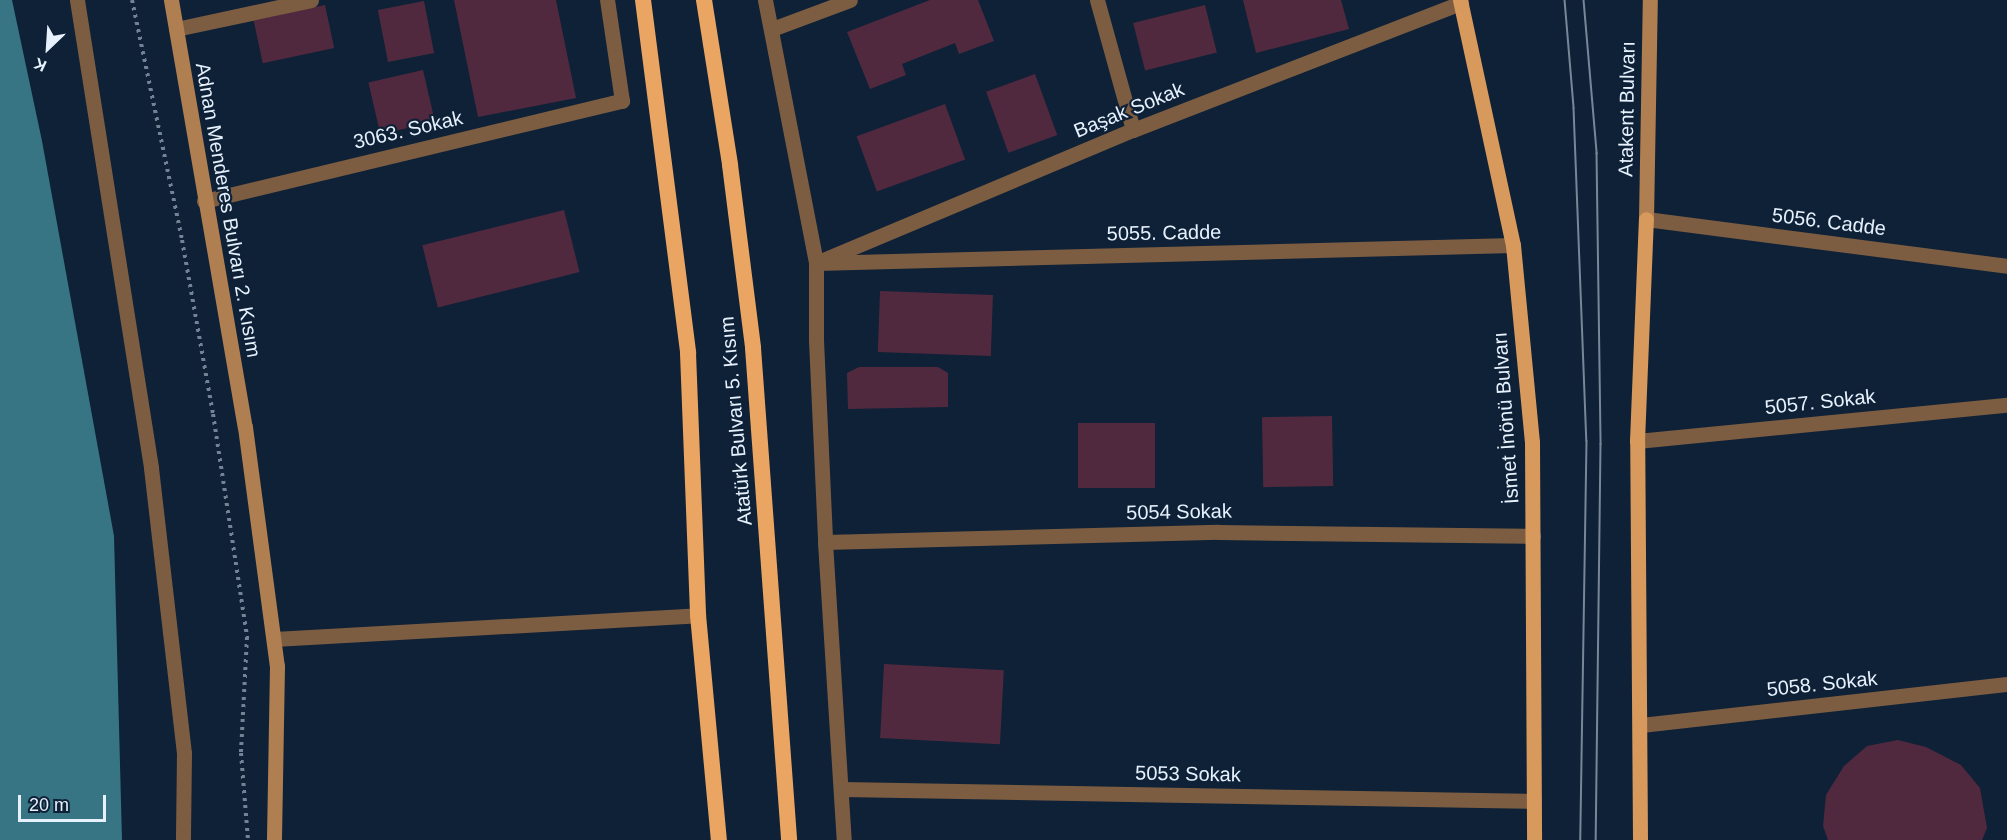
<!DOCTYPE html>
<html>
<head>
<meta charset="utf-8">
<style>
  body { margin:0 }
  #map { position:relative; width:2007px; height:840px; overflow:hidden; background:#0e2137; font-family:Arial,sans-serif }
  div>[style] { position:absolute }
  [style*='--x'] { left:calc(var(--x)*1px); top:calc(var(--y)*1px); width:calc(var(--w)*1px); rotate:calc(var(--a)*1deg) }
  .water>* { inset:0; background:#387584 }
  .building>* { inset:0; background:#51293f; transform-origin:0 0 }
  .path>* { height:4px; margin-top:-2px; transform-origin:0; background:repeating-linear-gradient(90deg,#748394 0 3px,transparent 0 7.5px) }
  .pedestrian>* { height:15px; margin:-7.5px; padding:0 7.5px; transform-origin:7.5px; border-radius:7.5px; background:#7c5d41 }
  .minor>* { height:15px; margin:-7.5px; padding:0 7.5px; transform-origin:7.5px; border-radius:7.5px; background:#7c5d41 }
  .tertiary>* { height:15px; margin:-7.5px; padding:0 7.5px; transform-origin:7.5px; border-radius:7.5px; background:#7c5d41 }
  .secondary>* { height:15px; margin:-7.5px; padding:0 7.5px; transform-origin:7.5px; border-radius:7.5px; background:#b07f51 }
  .primary>* { height:15px; margin:-7.5px; padding:0 7.5px; transform-origin:7.5px; border-radius:7.5px; background:#d8995d }
  .trunk>* { height:16px; margin:-8px; padding:0 8px; transform-origin:8px; border-radius:8px; background:#eaa562 }
  .tram>* { height:1.5px; margin:-0.75px; padding:0 0.75px; transform-origin:0.75px; border-radius:0.75px; background:#788798 }
  span { translate:-50% -50%; white-space:nowrap; text-align:center; line-height:1.15; -webkit-text-stroke:4.5px #0e2137; paint-order:stroke }
  .street-label { font-size:20px; color:#e6f1fd }
  .north { position:absolute; left:18px; top:18px; width:60px; height:60px; -webkit-text-stroke:4px #0e2137; paint-order:stroke; rotate:205deg; font-size:16px; font-weight:700; line-height:24px; text-align:center; color:#e6f1fd }
  .north::after { content:''; display:block; margin:auto; width:21px; height:27px; background:#e6f1fd; clip-path:polygon(50% 0,100% 100%,50% 72%,0 100%) }
  .scale { position:absolute; left:18px; top:795px; width:88px; height:27px; box-sizing:border-box; border:3px solid #e6f1fd; border-top:0; padding-left:8px; font-size:18px; line-height:21px; white-space:nowrap; color:#e6f1fd; -webkit-text-stroke:4px #0e2137; paint-order:stroke }
</style>
</head>
<body>
<div id="map">
  <div class="water">
    <i style="clip-path:polygon(0 0,12px 0,42px 141px,114px 536px,122px 840px,0 840px)"></i>
  </div>
  <div class="building">
    <i style="clip-path:polygon(454px 0,556px 0,576px 98px,478px 117px)"></i>
    <i style="clip-path:polygon(930px 0,978px 0,994px 41px,959px 54px,955px 43px,902px 64px,906px 75px,870px 89px,847px 32px)"></i>
    <i style="clip-path:polygon(1243px 0,1341px 0,1349px 29px,1256px 53px)"></i>
    <i style="left:424px;top:1px;width:53px;height:47px;rotate:79deg"></i>
    <i style="left:325px;top:5px;width:44px;height:73px;rotate:78deg"></i>
    <i style="left:1205px;top:5px;width:49px;height:74px;rotate:76deg"></i>
    <i style="left:423px;top:70px;width:53px;height:56px;rotate:77deg"></i>
    <i style="left:1035px;top:74px;width:65px;height:52px;rotate:70deg"></i>
    <i style="left:945px;top:104px;width:59px;height:94px;rotate:70deg"></i>
    <i style="left:564px;top:210px;width:64px;height:146px;rotate:76deg"></i>
    <i style="left:880px;top:291px;width:113px;height:61px;rotate:2deg"></i>
    <i style="clip-path:polygon(859px 367px,938px 367px,948px 373px,948px 407px,848px 409px,847px 373px)"></i>
    <i style="left:1332px;top:416px;width:70px;height:70px;rotate:89deg"></i>
    <i style="left:1078px;top:423px;width:77px;height:65px"></i>
    <i style="left:884px;top:664px;width:120px;height:74px;rotate:3deg"></i>
    <i style="clip-path:polygon(1898px 740px,1926px 747px,1961px 765px,1980px 788px,1987px 828px,1982px 840px,1828px 840px,1823px 826px,1826px 795px,1844px 766px,1867px 746px)"></i>
  </div>
  <div class="path">
    <i style="--x:132;--y:0;--w:245;--a:78.2"></i>
    <i style="--x:182;--y:240;--w:177;--a:79.9"></i>
    <i style="--x:213;--y:414;--w:226;--a:81.3"></i>
    <i style="--x:247;--y:637;--w:116;--a:93"></i>
    <i style="--x:241;--y:753;--w:87;--a:85.4"></i>
  </div>
  <div class="pedestrian">
    <i style="--x:77;--y:0;--w:474;--a:81"></i>
    <i style="--x:151;--y:468;--w:287;--a:83.4"></i>
    <i style="--x:184;--y:753;--w:87;--a:90.7"></i>
  </div>
  <div class="minor">
    <i style="--x:1097;--y:0;--w:135;--a:74.5"></i>
    <i style="--x:176;--y:29;--w:138;--a:-12.1"></i>
    <i style="--x:772;--y:29;--w:83;--a:-20.4"></i>
    <i style="--x:204;--y:201;--w:430;--a:-13.5"></i>
    <i style="--x:622;--y:101;--w:102;--a:-98.4"></i>
    <i style="--x:816;--y:263;--w:344;--a:-22.8"></i>
    <i style="--x:1133;--y:130;--w:352;--a:-21.2"></i>
    <i style="--x:1637;--y:441;--w:372;--a:-5.6"></i>
    <i style="--x:825;--y:542;--w:393;--a:-1.5"></i>
    <i style="--x:1218;--y:532;--w:315;--a:0.7"></i>
    <i style="--x:274;--y:639;--w:425;--a:-3.2"></i>
    <i style="--x:1641;--y:725;--w:368;--a:-6.4"></i>
    <i style="--x:842;--y:789;--w:692;--a:0.99"></i>
  </div>
  <div class="tertiary">
    <i style="--x:765;--y:0;--w:268;--a:79"></i>
    <i style="--x:816;--y:263;--w:77;--a:90"></i>
    <i style="--x:816;--y:340;--w:202;--a:87.4"></i>
    <i style="--x:825;--y:542;--w:299;--a:86.4"></i>
    <i style="--x:1646;--y:219;--w:364;--a:7.4"></i>
    <i style="--x:816;--y:263;--w:697;--a:-1.48"></i>
  </div>
  <div class="secondary">
    <i style="--x:171;--y:0;--w:433;--a:80.2"></i>
    <i style="--x:245;--y:427;--w:241;--a:82.4"></i>
    <i style="--x:277;--y:666;--w:174;--a:91"></i>
    <i style="--x:1646;--y:219;--w:219;--a:-89"></i>
  </div>
  <div class="primary">
    <i style="--x:1460;--y:0;--w:251;--a:77.8"></i>
    <i style="--x:1513;--y:245;--w:198;--a:84.5"></i>
    <i style="--x:1532;--y:442;--w:398;--a:89.7"></i>
    <i style="--x:1640;--y:840;--w:399;--a:-90.4"></i>
    <i style="--x:1637;--y:441;--w:222;--a:-87.7"></i>
  </div>
  <div class="trunk">
    <i style="--x:643;--y:0;--w:356;--a:82.7"></i>
    <i style="--x:688;--y:353;--w:262;--a:87.8"></i>
    <i style="--x:698;--y:615;--w:226;--a:84.7"></i>
    <i style="--x:704;--y:0;--w:167;--a:81"></i>
    <i style="--x:730;--y:165;--w:184;--a:82.8"></i>
    <i style="--x:753;--y:348;--w:493;--a:85.8"></i>
  </div>
  <div class="tram">
    <i style="--x:1565;--y:0;--w:108;--a:85.2"></i>
    <i style="--x:1574;--y:108;--w:333;--a:87.8"></i>
    <i style="--x:1587;--y:441;--w:399;--a:90.9"></i>
    <i style="--x:1584;--y:0;--w:154;--a:85.1"></i>
    <i style="--x:1597;--y:153;--w:291;--a:89.2"></i>
    <i style="--x:1601;--y:444;--w:396;--a:90.7"></i>
  </div>
  <div class="street-label">
    <span style="left:1627px;top:109px;rotate:-89deg">Atakent Bulvarı</span>
    <span style="left:1129px;top:110px;rotate:-22deg">Başak Sokak</span>
    <span style="left:408px;top:130px;rotate:-13deg">3063. Sokak</span>
    <span style="left:228px;top:210px;rotate:80deg">Adnan Menderes Bulvarı 2. Kısım</span>
    <span style="left:1829px;top:222px;rotate:7deg">5056. Cadde</span>
    <span style="left:1164px;top:233px;rotate:-1deg">5055. Cadde</span>
    <span style="left:1820px;top:402px;rotate:-6deg">5057. Sokak</span>
    <span style="left:1506px;top:418px;rotate:-94deg">İsmet İnönü Bulvarı</span>
    <span style="left:736px;top:421px;rotate:-95deg">Atatürk Bulvarı 5. Kısım</span>
    <span style="left:1179px;top:512px;rotate:-1deg">5054 Sokak</span>
    <span style="left:1822px;top:684px;rotate:-6deg">5058. Sokak</span>
    <span style="left:1188px;top:774px;rotate:1deg">5053 Sokak</span>
  </div>
  <div class="north">K</div>
  <div class="scale">20 m</div>
</div>
</body>
</html>
